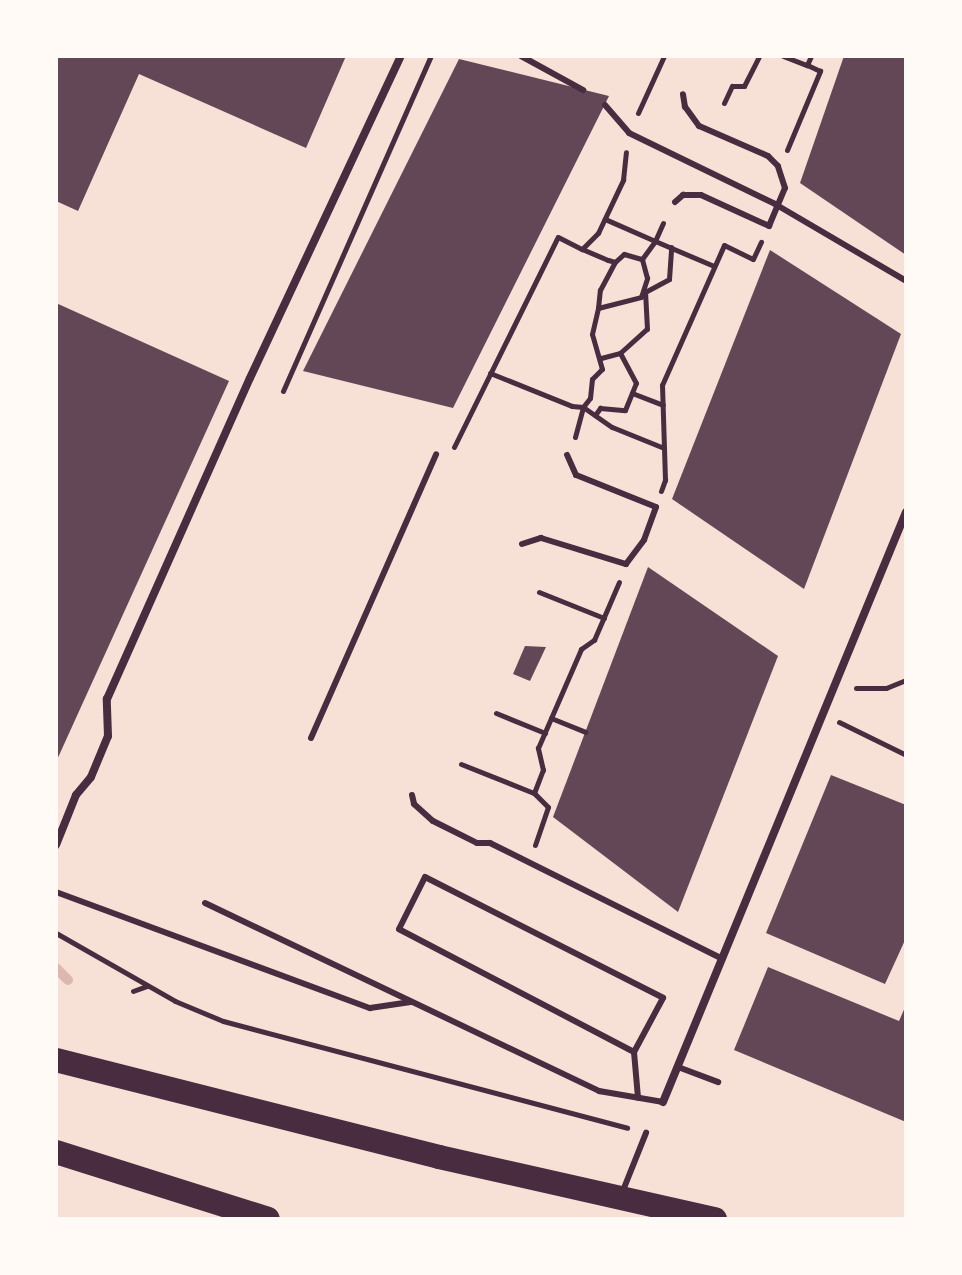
<!DOCTYPE html>
<html>
<head>
<meta charset="utf-8">
<style>
  body { margin:0 }
  #map { position:relative; width:962px; height:1275px; overflow:hidden; background:#f7e1d7; font-family:"PT Sans Narrow",sans-serif }
  div>[style] { position:absolute }
  [style*='--x'] { left:calc(var(--x)*1px); top:calc(var(--y)*1px); width:calc(var(--w)*1px); rotate:calc(var(--a)*1deg) }
  .stream>* { height:10px; margin:-5px; padding:0 5px; transform-origin:5px; border-radius:5px; background:#dcb8b0 }
  .building>* { inset:0; background:#644757 }
  .path>* { height:5px; margin:-2.5px; padding:0 2.5px; transform-origin:2.5px; border-radius:2.5px; background:#4a2c40 }
  .service>* { height:6px; margin:-3px; padding:0 3px; transform-origin:3px; border-radius:3px; background:#4a2c40 }
  .minor>* { height:8px; margin:-4px; padding:0 4px; transform-origin:4px; border-radius:4px; background:#4a2c40 }
  .motorway>* { height:24px; margin:-12px; padding:0 12px; transform-origin:12px; border-radius:12px; background:#4a2c40 }
  span { translate:-50% -50%; white-space:nowrap; text-align:center; line-height:1.15; -webkit-text-stroke:7px #fffaf5; paint-order:stroke }
  .frame { position:absolute; inset:0; border:58px solid #fffaf5; pointer-events:none }
</style>
</head>
<body>
<div id="map">
  <div class="stream">
    <i style="--x:56;--y:968;--w:17;--a:45"></i>
  </div>
  <div class="building">
    <i style="clip-path:polygon(56px 56px,346px 56px,306px 148px,139px 74px,78px 211px,56px 201px)"></i>
    <i style="clip-path:polygon(844px 56px,906px 56px,906px 255px,800px 183px)"></i>
    <i style="clip-path:polygon(459px 59px,609px 96px,453px 408px,303px 371px)"></i>
    <i style="clip-path:polygon(770px 250px,901px 334px,804px 589px,672px 499px)"></i>
    <i style="clip-path:polygon(56px 303px,229px 381px,56px 762px)"></i>
    <i style="clip-path:polygon(648px 567px,778px 656px,678px 912px,553px 817px)"></i>
    <i style="clip-path:polygon(525px 646px,546px 647px,530px 681px,513px 674px)"></i>
    <i style="clip-path:polygon(831px 775px,906px 805px,906px 938px,885px 984px,766px 933px)"></i>
    <i style="clip-path:polygon(768px 967px,899px 1021px,906px 1005px,906px 1122px,734px 1050px)"></i>
  </div>
  <div class="path">
    <i style="--x:783;--y:56;--w:26;--a:21"></i>
    <i style="--x:724;--y:103;--w:19;--a:-65"></i>
    <i style="--x:732;--y:86;--w:12;--a:0"></i>
    <i style="--x:744;--y:86;--w:34;--a:-63"></i>
    <i style="--x:638;--y:113;--w:63;--a:-65.5"></i>
    <i style="--x:787;--y:150;--w:86;--a:-67.3"></i>
    <i style="--x:820;--y:71;--w:14;--a:-155"></i>
    <i style="--x:807;--y:65;--w:10;--a:-66"></i>
    <i style="--x:663;--y:223;--w:20;--a:114"></i>
    <i style="--x:655;--y:241;--w:64;--a:23"></i>
    <i style="--x:582;--y:249;--w:28;--a:23"></i>
    <i style="--x:608;--y:260;--w:7;--a:16"></i>
    <i style="--x:615;--y:262;--w:12;--a:-42"></i>
    <i style="--x:624;--y:254;--w:19;--a:16"></i>
    <i style="--x:598;--y:308;--w:18;--a:-84"></i>
    <i style="--x:600;--y:290;--w:32;--a:-62"></i>
    <i style="--x:601;--y:358;--w:20;--a:-15"></i>
    <i style="--x:490;--y:373;--w:88;--a:21.9"></i>
    <i style="--x:572;--y:406;--w:11;--a:5"></i>
    <i style="--x:583;--y:407;--w:11;--a:-52"></i>
    <i style="--x:590;--y:398;--w:19;--a:-84"></i>
    <i style="--x:592;--y:379;--w:14;--a:-45"></i>
    <i style="--x:602;--y:369;--w:36;--a:-106"></i>
    <i style="--x:592;--y:334;--w:27;--a:-77"></i>
    <i style="--x:598;--y:308;--w:44;--a:-14.3"></i>
    <i style="--x:641;--y:297;--w:20;--a:-72"></i>
    <i style="--x:647;--y:278;--w:20;--a:-105"></i>
    <i style="--x:642;--y:259;--w:22;--a:-54"></i>
    <i style="--x:655;--y:241;--w:55;--a:-156.3"></i>
    <i style="--x:283;--y:391;--w:366;--a:-66.2"></i>
    <i style="--x:632;--y:393;--w:33;--a:21"></i>
    <i style="--x:595;--y:415;--w:9;--a:-54"></i>
    <i style="--x:600;--y:408;--w:25;--a:5"></i>
    <i style="--x:625;--y:410;--w:29;--a:-68"></i>
    <i style="--x:636;--y:383;--w:34;--a:-118"></i>
    <i style="--x:620;--y:353;--w:36;--a:-42"></i>
    <i style="--x:647;--y:329;--w:37;--a:-93"></i>
    <i style="--x:645;--y:292;--w:27;--a:-28"></i>
    <i style="--x:669;--y:279;--w:32;--a:-86"></i>
    <i style="--x:575;--y:437;--w:31;--a:-75"></i>
    <i style="--x:583;--y:407;--w:35;--a:35"></i>
    <i style="--x:612;--y:427;--w:56;--a:22"></i>
    <i style="--x:454;--y:447;--w:234;--a:-63.7"></i>
    <i style="--x:558;--y:237;--w:27;--a:27"></i>
    <i style="--x:582;--y:249;--w:23;--a:-45"></i>
    <i style="--x:598;--y:233;--w:59;--a:-64.7"></i>
    <i style="--x:623;--y:180;--w:28;--a:-84"></i>
    <i style="--x:661;--y:491;--w:12;--a:-70"></i>
    <i style="--x:665;--y:480;--w:95;--a:-91.8"></i>
    <i style="--x:662;--y:385;--w:153;--a:-66.1"></i>
    <i style="--x:724;--y:245;--w:32;--a:26"></i>
    <i style="--x:753;--y:259;--w:19;--a:-65"></i>
    <i style="--x:539;--y:592;--w:70;--a:21.8"></i>
    <i style="--x:856;--y:688;--w:30;--a:0"></i>
    <i style="--x:886;--y:688;--w:22;--a:-22"></i>
    <i style="--x:496;--y:713;--w:53;--a:22.2"></i>
    <i style="--x:551;--y:718;--w:37;--a:22"></i>
    <i style="--x:839;--y:722;--w:75;--a:26.2"></i>
    <i style="--x:461;--y:764;--w:79;--a:21.7"></i>
    <i style="--x:535;--y:845;--w:40;--a:-71.1"></i>
    <i style="--x:548;--y:807;--w:20;--a:-135"></i>
    <i style="--x:534;--y:793;--w:25;--a:-69"></i>
    <i style="--x:543;--y:770;--w:23;--a:-103"></i>
    <i style="--x:538;--y:748;--w:108;--a:-66.5"></i>
    <i style="--x:581;--y:649;--w:16;--a:-35"></i>
    <i style="--x:594;--y:640;--w:63;--a:-66.7"></i>
    <i style="--x:56;--y:933;--w:137;--a:29.7"></i>
    <i style="--x:175;--y:1001;--w:52;--a:22.6"></i>
    <i style="--x:223;--y:1021;--w:418;--a:14.8"></i>
    <i style="--x:133;--y:991;--w:15;--a:-20"></i>
  </div>
  <div class="service">
    <i style="--x:521;--y:56;--w:71;--a:28.7"></i>
    <i style="--x:605;--y:105;--w:37;--a:49"></i>
    <i style="--x:629;--y:133;--w:162;--a:25.9"></i>
    <i style="--x:775;--y:204;--w:152;--a:30.4"></i>
    <i style="--x:675;--y:202;--w:11;--a:-41"></i>
    <i style="--x:683;--y:195;--w:18;--a:0"></i>
    <i style="--x:701;--y:195;--w:75;--a:24.5"></i>
    <i style="--x:769;--y:226;--w:41;--a:-67.2"></i>
    <i style="--x:785;--y:188;--w:23;--a:-108"></i>
    <i style="--x:778;--y:166;--w:14;--a:-135"></i>
    <i style="--x:768;--y:156;--w:75;--a:-156.5"></i>
    <i style="--x:699;--y:126;--w:24;--a:-126"></i>
    <i style="--x:685;--y:107;--w:13;--a:-99"></i>
    <i style="--x:522;--y:544;--w:20;--a:-18"></i>
    <i style="--x:541;--y:538;--w:89;--a:17"></i>
    <i style="--x:626;--y:564;--w:30;--a:-53"></i>
    <i style="--x:644;--y:540;--w:35;--a:-70"></i>
    <i style="--x:656;--y:507;--w:86;--a:-158.2"></i>
    <i style="--x:576;--y:475;--w:22;--a:-114"></i>
    <i style="--x:311;--y:738;--w:310;--a:-66.2"></i>
    <i style="--x:412;--y:795;--w:9;--a:77"></i>
    <i style="--x:414;--y:804;--w:25;--a:42"></i>
    <i style="--x:433;--y:821;--w:49;--a:26.6"></i>
    <i style="--x:477;--y:843;--w:13;--a:0"></i>
    <i style="--x:490;--y:843;--w:260;--a:26.5"></i>
    <i style="--x:56;--y:892;--w:335;--a:20.3"></i>
    <i style="--x:370;--y:1008;--w:41;--a:-8.3"></i>
    <i style="--x:205;--y:903;--w:437;--a:25.5"></i>
    <i style="--x:599;--y:1091;--w:65;--a:9.8"></i>
    <i style="--x:634;--y:1052;--w:265;--a:-152.4"></i>
    <i style="--x:399;--y:929;--w:58;--a:-63.4"></i>
    <i style="--x:425;--y:877;--w:267;--a:26.9"></i>
    <i style="--x:663;--y:998;--w:61;--a:118.2"></i>
    <i style="--x:634;--y:1052;--w:46;--a:85"></i>
    <i style="--x:678;--y:1067;--w:43;--a:20.6"></i>
    <i style="--x:622;--y:1193;--w:65;--a:-68.2"></i>
  </div>
  <div class="minor">
    <i style="--x:56;--y:845;--w:54;--a:-68.2"></i>
    <i style="--x:76;--y:795;--w:23;--a:-50"></i>
    <i style="--x:91;--y:777;--w:44;--a:-67.5"></i>
    <i style="--x:108;--y:736;--w:37;--a:-92"></i>
    <i style="--x:107;--y:699;--w:351;--a:-66"></i>
    <i style="--x:250;--y:378;--w:356;--a:-64.9"></i>
    <i style="--x:663;--y:1102;--w:638;--a:-67.61"></i>
  </div>
  <div class="motorway">
    <i style="--x:56;--y:1060;--w:395;--a:14.2"></i>
    <i style="--x:439;--y:1157;--w:283;--a:12.7"></i>
    <i style="--x:56;--y:1152;--w:222;--a:17.5"></i>
  </div>
  <div class="frame"></div>
</div>
</body>
</html>
